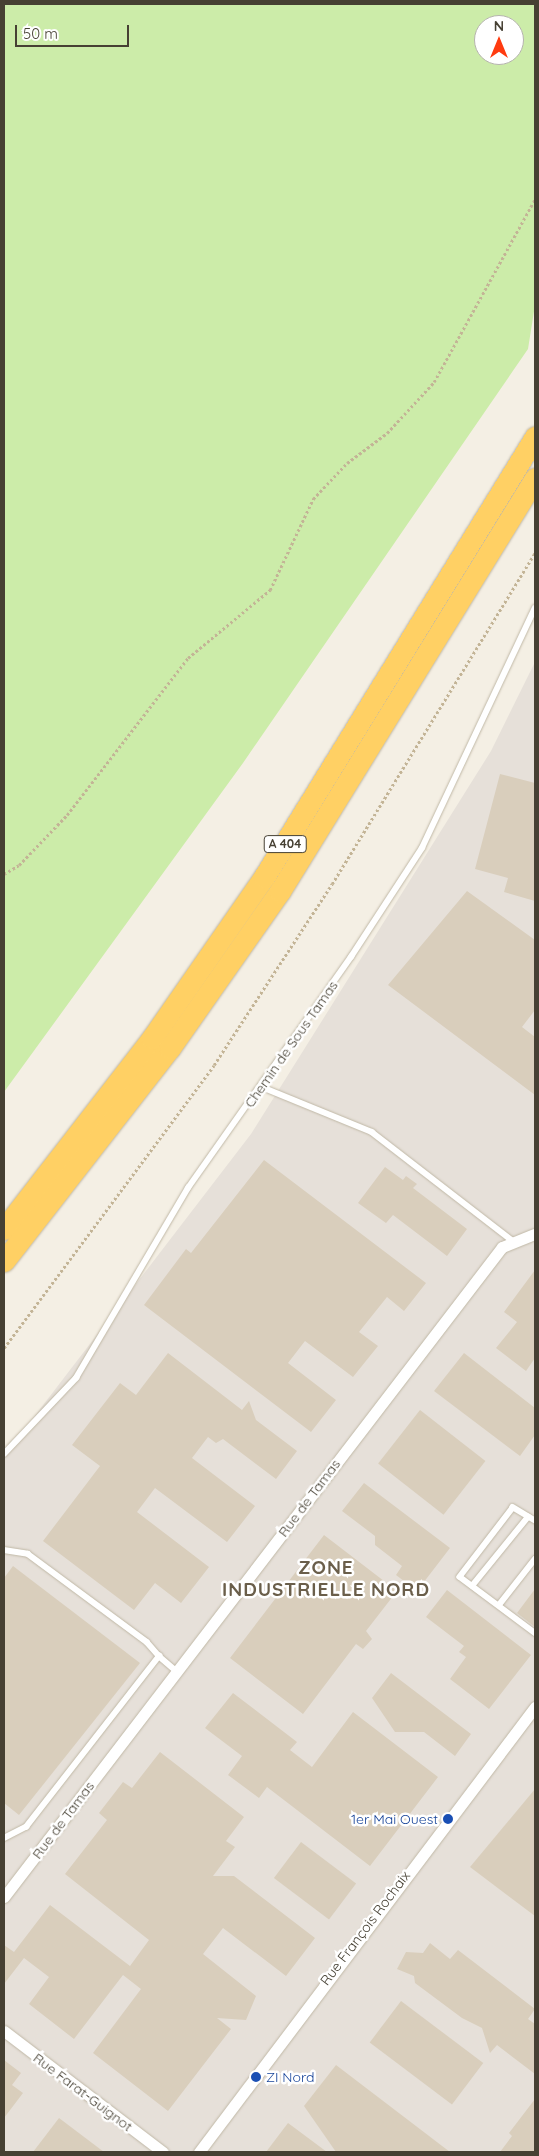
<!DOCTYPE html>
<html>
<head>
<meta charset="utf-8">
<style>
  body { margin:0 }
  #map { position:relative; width:539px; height:2156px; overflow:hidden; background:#f4efe4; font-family:Quicksand,sans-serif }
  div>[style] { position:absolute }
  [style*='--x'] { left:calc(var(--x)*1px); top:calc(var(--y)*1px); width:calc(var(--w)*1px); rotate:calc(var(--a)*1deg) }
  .industrial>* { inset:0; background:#e6e0d9 }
  .green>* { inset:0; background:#cceca9 }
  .building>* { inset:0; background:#d9cebc; transform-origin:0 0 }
  .path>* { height:2.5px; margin-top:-1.25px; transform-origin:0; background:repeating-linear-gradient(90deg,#c3b496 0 2.5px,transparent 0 5px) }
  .roads { filter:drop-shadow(0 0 1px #c0b8a6) drop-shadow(0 0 1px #c0b8a6) }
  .service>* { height:5.5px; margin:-2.75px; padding:0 2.75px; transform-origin:2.75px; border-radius:2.75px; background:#fff }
  .minor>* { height:11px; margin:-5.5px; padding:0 5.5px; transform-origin:5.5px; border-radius:5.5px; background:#fff }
  .motorway>* { height:21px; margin:-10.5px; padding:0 10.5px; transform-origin:10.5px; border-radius:10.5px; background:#ffd064 }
  .dots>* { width:14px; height:14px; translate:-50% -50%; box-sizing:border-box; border:2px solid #fff; border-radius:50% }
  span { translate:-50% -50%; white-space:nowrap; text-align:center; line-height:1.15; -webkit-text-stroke:5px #fff; paint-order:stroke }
  .shield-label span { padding:1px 4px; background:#fff; border:1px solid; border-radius:4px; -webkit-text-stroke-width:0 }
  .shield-label { font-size:12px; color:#464033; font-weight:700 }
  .street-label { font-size:14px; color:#464033 }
  .transit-label { font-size:14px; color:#164399 }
  .right { translate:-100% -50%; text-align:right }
  .left { translate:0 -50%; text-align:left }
  .district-label { font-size:19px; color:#6a5e4a; font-weight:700; letter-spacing:1px }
  .frame { position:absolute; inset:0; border:5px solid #464033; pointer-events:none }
  .north { position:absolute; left:474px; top:15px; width:50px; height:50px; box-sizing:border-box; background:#fff; border:1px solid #b5b3ad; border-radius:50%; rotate:0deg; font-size:14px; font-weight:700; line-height:20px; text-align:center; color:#464033 }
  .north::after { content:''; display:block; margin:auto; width:18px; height:22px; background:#ff3b10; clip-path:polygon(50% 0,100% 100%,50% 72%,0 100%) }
  .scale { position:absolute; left:15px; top:25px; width:114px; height:22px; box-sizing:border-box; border:2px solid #464033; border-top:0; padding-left:6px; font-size:15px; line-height:18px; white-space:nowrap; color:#464033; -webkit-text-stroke:4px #fff; paint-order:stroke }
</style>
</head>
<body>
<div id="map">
  <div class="industrial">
    <i style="clip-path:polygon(535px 662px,535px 2152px,4px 2152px,4px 1456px,251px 1134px,491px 751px)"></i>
  </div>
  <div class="green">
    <i style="clip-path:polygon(evenodd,4px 4px,535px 4px,535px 305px,528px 349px,243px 763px,4px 1092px,4px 4px,484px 25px,514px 25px,514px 55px,484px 55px,484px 25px)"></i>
  </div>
  <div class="building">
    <i style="clip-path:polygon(500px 774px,535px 783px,535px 901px,504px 892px,508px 878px,475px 869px)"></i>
    <i style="clip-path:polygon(467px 891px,535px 940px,535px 1010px,522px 1027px,535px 1037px,535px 1095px,388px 985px)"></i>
    <i style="clip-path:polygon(264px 1160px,426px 1283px,404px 1311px,387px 1297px,359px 1332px,378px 1346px,353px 1377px,305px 1341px,288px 1363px,336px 1400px,311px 1432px,144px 1305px,186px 1249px,191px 1253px)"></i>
    <i style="clip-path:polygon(385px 1167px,403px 1180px,406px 1176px,417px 1184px,413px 1188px,467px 1229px,447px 1256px,393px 1215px,386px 1223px,358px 1203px)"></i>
    <i style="clip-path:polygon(535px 1270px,535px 1358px,526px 1371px,496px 1348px,517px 1322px,504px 1312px)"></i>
    <i style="clip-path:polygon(168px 1353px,242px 1410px,249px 1401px,256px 1420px,297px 1451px,276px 1479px,223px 1439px,216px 1443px,208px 1437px,192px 1458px,255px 1506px,227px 1542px,155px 1488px,137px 1512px,209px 1567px,181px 1603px,155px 1583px,134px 1610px,43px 1541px,100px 1466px,72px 1445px,120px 1383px,136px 1395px)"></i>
    <i style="clip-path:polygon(464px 1353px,535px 1408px,535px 1435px,520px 1456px,434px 1391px)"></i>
    <i style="left:420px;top:1410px;width:83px;height:68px;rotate:38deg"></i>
    <i style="clip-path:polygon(364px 1483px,450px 1548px,417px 1591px,396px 1575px,402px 1566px,375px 1545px,375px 1536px,342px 1511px)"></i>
    <i style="clip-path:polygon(324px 1535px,397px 1591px,366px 1631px,372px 1639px,363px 1649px,356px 1644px,303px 1714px,230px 1658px)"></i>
    <i style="clip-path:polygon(13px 1566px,140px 1663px,19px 1815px,4px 1803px,4px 1578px)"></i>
    <i style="clip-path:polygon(535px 1589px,535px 1627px,517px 1613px)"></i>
    <i style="clip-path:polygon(447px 1590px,531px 1655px,489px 1709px,450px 1679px,466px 1657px,459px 1652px,464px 1646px,426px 1617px)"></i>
    <i style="clip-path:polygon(391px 1673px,471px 1734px,455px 1756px,424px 1732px,395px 1732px,372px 1698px)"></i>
    <i style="clip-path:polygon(233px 1693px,297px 1742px,290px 1750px,312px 1767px,353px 1712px,438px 1777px,370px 1866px,267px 1787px,259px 1798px,228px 1775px,242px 1756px,205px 1728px)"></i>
    <i style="clip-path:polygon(160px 1752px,244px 1817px,226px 1841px,235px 1847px,213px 1876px,234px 1876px,315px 1938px,286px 1976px,223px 1928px,203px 1954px,256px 1996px,246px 2020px,217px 2018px,231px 2029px,168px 2111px,93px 2053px,141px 1989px,123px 1975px,74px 2039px,29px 2004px,49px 1977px,24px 1958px,4px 1984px,4px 1945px,14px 1952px,50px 1905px,130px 1966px,149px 1940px,65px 1874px,107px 1820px,99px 1813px,123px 1782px,132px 1788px)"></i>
    <i style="clip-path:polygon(535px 1789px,535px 1916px,470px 1867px)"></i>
    <i style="left:301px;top:1842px;width:69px;height:45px;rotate:37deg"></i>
    <i style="clip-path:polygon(430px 1943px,450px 1959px,458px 1950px,535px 2009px,528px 2019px,535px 2024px,535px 2074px,497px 2045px,490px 2053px,482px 2028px,462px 2018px,415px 1983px,414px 1976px,397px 1969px,406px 1952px,423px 1953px)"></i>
    <i style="left:401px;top:2001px;width:103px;height:52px;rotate:37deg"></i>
    <i style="clip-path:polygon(4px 2060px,21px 2073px,12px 2085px,23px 2093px,4px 2118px)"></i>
    <i style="clip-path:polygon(336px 2065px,450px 2152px,336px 2152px,304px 2106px)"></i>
    <i style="clip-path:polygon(535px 2099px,535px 2152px,500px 2152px,512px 2136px,509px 2133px)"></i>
    <i style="clip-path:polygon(59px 2118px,104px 2152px,33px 2152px)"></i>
    <i style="clip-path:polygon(288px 2123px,327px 2152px,266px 2152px)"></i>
  </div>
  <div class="path">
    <i style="--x:4;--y:874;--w:17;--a:-31"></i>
    <i style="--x:19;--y:865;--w:69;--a:-46.2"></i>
    <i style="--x:67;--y:815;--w:198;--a:-52.4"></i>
    <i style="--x:188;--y:658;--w:107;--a:-39.7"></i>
    <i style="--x:270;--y:590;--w:101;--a:-64.7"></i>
    <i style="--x:313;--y:499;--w:50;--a:-46.6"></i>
    <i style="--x:347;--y:463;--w:50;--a:-36.9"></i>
    <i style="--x:387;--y:433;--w:69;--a:-47.3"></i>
    <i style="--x:434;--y:382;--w:209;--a:-61.1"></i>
    <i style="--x:4;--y:1348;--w:352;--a:-53.4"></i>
    <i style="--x:214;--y:1065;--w:216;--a:-56.9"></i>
    <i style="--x:332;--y:884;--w:388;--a:-58.5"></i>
  </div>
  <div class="roads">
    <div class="service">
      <i style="--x:262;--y:1087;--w:119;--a:22.2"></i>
      <i style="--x:372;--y:1132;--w:178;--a:37.7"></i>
      <i style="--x:4;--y:1454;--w:105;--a:-46.5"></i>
      <i style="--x:76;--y:1378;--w:221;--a:-59.5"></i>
      <i style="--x:188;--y:1188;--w:283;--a:-54.8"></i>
      <i style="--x:351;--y:957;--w:130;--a:-56.9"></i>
      <i style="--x:422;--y:848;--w:265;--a:-64.8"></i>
      <i style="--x:535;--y:1521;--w:26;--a:-149"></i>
      <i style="--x:513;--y:1508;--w:87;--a:127.5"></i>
      <i style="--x:460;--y:1577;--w:94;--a:36.7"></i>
      <i style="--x:4;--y:1550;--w:24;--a:9"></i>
      <i style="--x:28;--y:1554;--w:148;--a:36.5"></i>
      <i style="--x:147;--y:1642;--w:18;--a:49"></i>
      <i style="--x:472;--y:1586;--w:89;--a:-50.9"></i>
      <i style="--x:499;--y:1605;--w:58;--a:-52"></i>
      <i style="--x:4;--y:1838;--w:25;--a:-27"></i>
      <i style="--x:26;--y:1827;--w:217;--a:-52.1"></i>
      <i style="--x:159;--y:1656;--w:23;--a:41"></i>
    </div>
    <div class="minor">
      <i style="--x:4;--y:1897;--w:819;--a:-52.54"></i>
      <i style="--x:502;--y:1247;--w:35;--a:-22"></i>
      <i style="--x:4;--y:2031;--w:200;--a:37.3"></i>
      <i style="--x:199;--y:2152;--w:558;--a:-52.95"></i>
    </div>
    <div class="motorway">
      <i style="--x:4;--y:1229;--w:242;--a:-52.2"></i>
      <i style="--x:152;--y:1038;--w:196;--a:-55.2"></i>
      <i style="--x:264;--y:877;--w:517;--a:-58.37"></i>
      <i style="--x:4;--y:1261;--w:270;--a:-52.1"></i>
      <i style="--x:170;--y:1048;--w:192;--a:-55"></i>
      <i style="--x:280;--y:891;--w:485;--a:-58.3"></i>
    </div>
  </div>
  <div class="dots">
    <i style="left:448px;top:1819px;background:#1a4fb4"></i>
    <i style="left:256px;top:2077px;background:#1a4fb4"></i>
  </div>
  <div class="shield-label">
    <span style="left:285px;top:844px">A 404</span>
  </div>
  <div class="street-label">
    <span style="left:291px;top:1044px;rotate:-55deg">Chemin de Sous Tamas</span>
    <span style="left:309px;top:1498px;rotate:-53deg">Rue de Tamas</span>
    <span style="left:63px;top:1820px;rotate:-53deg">Rue de Tamas</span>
    <span style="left:365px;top:1928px;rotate:-53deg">Rue François Rochaix</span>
    <span style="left:83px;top:2092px;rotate:37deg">Rue Farat-Guignot</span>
  </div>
  <div class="transit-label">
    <span class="right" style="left:438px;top:1819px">1er Mai Ouest</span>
    <span class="left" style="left:266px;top:2077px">ZI Nord</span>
  </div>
  <div class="district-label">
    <span style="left:326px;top:1579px">ZONE<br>INDUSTRIELLE NORD</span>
  </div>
  <div class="frame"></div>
  <div class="north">N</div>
  <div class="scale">50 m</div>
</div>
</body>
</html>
